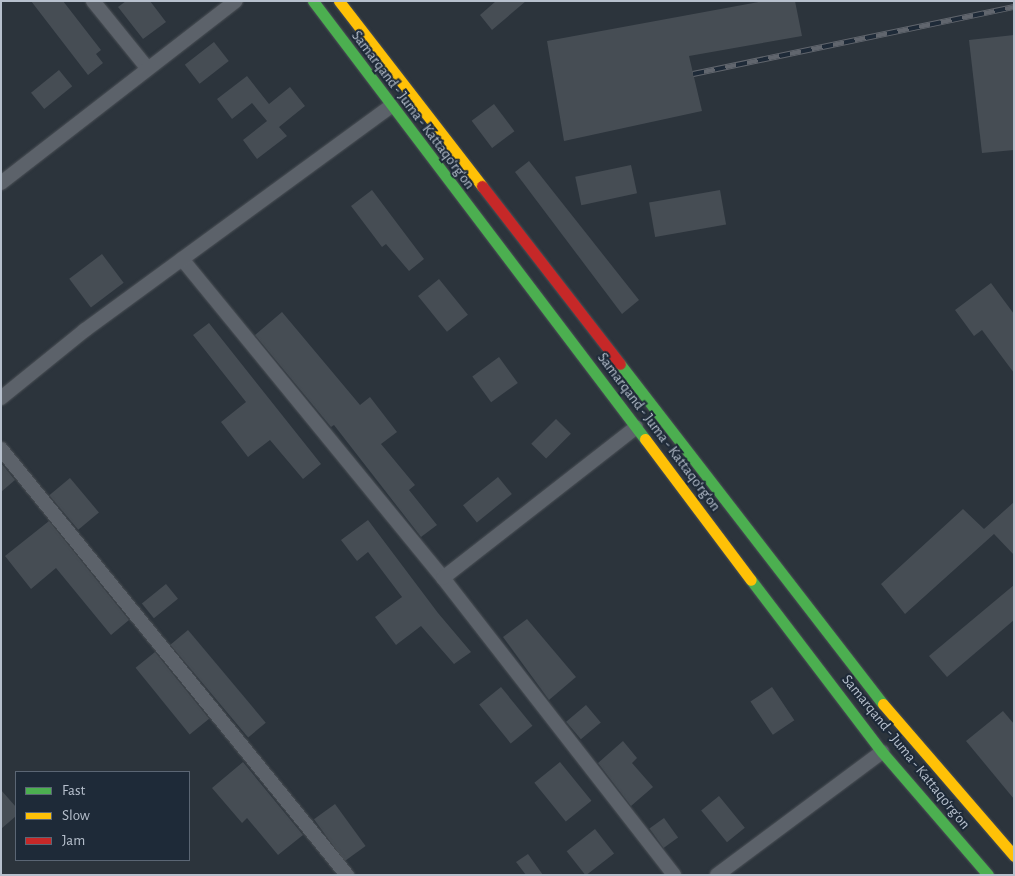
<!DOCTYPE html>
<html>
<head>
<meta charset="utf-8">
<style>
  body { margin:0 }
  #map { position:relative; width:1015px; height:876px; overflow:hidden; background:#2c343c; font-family:"Alegreya Sans",sans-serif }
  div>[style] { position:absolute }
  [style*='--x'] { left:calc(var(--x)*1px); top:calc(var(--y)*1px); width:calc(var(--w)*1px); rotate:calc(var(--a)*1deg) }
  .building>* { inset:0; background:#464d54; transform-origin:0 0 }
  .roads { filter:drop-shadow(0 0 1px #4b5056) drop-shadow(0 0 1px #4b5056) }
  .street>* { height:14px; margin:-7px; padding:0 7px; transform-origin:7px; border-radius:7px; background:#5c626a }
  .fast>* { height:11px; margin:-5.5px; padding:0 5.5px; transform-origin:5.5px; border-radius:5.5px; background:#4caf50 }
  .slow>* { height:11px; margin:-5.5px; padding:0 5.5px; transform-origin:5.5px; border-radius:5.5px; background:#ffc107 }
  .jam>* { height:11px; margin:-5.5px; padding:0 5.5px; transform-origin:5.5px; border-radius:5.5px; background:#c62828 }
  .rail>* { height:5.5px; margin-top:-2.75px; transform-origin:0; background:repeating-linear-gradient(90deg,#1e2a38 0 11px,#61666e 0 22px); box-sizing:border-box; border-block:1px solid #61666e }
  span { translate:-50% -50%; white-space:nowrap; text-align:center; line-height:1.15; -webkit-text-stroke:4px #1e2a38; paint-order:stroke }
  .street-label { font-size:15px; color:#b7c0cd }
  .frame { position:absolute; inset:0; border:2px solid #b7c0cd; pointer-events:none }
  .legend { position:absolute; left:15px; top:771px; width:175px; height:90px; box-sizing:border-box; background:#1e2a38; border:1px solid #5b6674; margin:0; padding:6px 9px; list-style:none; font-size:15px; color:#b7c0cd }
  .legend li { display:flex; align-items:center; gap:10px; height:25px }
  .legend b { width:25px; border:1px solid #5b6674 }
</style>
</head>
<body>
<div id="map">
  <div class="building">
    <i style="clip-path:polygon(31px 1px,63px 1px,101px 50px,96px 54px,103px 63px,88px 75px)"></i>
    <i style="clip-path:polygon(126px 1px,150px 1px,166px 22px,143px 39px,118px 7px)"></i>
    <i style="clip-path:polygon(496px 1px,526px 1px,492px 30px,480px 15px)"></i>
    <i style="clip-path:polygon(764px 1px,795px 1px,802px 36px,689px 56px,702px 111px,564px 141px,547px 41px)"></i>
    <i style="clip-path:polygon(1014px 35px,1014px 150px,982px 153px,969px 40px)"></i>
    <i style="left:214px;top:42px;width:24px;height:37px;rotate:52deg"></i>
    <i style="left:59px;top:70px;width:21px;height:36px;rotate:51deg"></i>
    <i style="clip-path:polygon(247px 76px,269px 104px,290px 87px,305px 106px,279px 127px,287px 136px,257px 159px,243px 140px,267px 121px,252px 103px,232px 119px,217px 99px)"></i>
    <i style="left:494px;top:104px;width:34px;height:28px;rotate:53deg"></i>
    <i style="clip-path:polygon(529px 161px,639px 300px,622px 314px,515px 172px)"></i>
    <i style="left:631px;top:165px;width:29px;height:57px;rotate:78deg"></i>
    <i style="clip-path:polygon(372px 190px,424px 259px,409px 271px,386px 244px,382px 247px,351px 206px)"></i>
    <i style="left:720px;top:190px;width:35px;height:72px;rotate:80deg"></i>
    <i style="left:102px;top:254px;width:36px;height:41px;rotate:53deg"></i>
    <i style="left:439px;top:279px;width:46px;height:27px;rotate:51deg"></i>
    <i style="clip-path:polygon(991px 283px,1014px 314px,1014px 373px,982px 330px,974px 336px,955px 310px)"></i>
    <i style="clip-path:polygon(282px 312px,360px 405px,370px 397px,397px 432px,381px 444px,415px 485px,409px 490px,437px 525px,421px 537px,334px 425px,331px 427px,255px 335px)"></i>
    <i style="clip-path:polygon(209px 323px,321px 464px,303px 479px,270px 440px,248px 457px,221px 422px,246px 402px,193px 335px)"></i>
    <i style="left:499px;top:357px;width:32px;height:33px;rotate:54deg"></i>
    <i style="left:556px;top:419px;width:21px;height:35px;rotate:45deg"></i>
    <i style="clip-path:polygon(1px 463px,15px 480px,1px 492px)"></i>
    <i style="left:498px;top:477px;width:22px;height:45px;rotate:51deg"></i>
    <i style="left:70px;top:478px;width:45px;height:27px;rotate:50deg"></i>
    <i style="clip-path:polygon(1014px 502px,1014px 555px,994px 534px,905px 614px,881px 584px,963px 509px,984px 529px)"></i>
    <i style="clip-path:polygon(368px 520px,438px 613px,471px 652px,454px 664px,421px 626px,396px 645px,375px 617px,402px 597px,368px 552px,357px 561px,341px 540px)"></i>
    <i style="clip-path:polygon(49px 521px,129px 620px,111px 635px,56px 568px,31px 589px,5px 556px)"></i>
    <i style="left:166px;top:584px;width:19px;height:31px;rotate:51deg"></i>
    <i style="clip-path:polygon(1014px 585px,1014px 620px,947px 677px,929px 656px)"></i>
    <i style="clip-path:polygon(527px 619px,576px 677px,549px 700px,503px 637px)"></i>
    <i style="left:188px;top:630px;width:121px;height:23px;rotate:50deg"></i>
    <i style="left:155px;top:652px;width:86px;height:25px;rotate:51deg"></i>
    <i style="left:501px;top:687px;width:50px;height:28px;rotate:51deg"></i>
    <i style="left:772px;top:687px;width:40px;height:26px;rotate:56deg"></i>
    <i style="left:586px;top:705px;width:23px;height:26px;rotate:50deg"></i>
    <i style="clip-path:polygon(1003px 711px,1014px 724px,1014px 799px,966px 741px)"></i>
    <i style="clip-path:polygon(623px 741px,637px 758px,632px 763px,653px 787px,631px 806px,598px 763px)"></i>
    <i style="clip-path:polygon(243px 762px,303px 835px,278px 855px,247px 818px,242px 823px,212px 788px)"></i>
    <i style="left:560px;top:762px;width:50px;height:33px;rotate:51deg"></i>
    <i style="clip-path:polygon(1px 790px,16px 807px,16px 816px,1px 829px)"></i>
    <i style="left:719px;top:796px;width:41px;height:23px;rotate:51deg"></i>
    <i style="left:335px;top:804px;width:52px;height:26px;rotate:54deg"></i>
    <i style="left:664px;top:818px;width:24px;height:18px;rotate:54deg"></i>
    <i style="left:595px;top:829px;width:31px;height:36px;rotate:52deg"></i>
    <i style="clip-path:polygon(528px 854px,543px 875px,526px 875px,516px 862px)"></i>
  </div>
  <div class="roads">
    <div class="street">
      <i style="--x:93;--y:1;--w:87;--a:51"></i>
      <i style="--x:1;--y:183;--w:297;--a:-37.8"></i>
      <i style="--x:182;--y:259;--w:412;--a:50.7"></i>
      <i style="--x:443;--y:578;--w:376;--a:52.1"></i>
      <i style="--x:1;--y:398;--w:108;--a:-39"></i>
      <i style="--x:85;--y:330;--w:379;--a:-36.2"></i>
      <i style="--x:1;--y:449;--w:549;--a:50.92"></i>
      <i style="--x:443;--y:578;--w:245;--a:-38"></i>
      <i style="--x:717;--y:875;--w:206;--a:-36.7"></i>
    </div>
    <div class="fast">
      <i style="--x:313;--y:1;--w:550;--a:52.84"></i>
      <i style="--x:620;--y:364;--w:430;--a:52.3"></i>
      <i style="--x:751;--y:580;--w:216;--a:52.7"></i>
      <i style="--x:882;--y:752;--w:162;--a:49.2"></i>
    </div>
    <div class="slow">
      <i style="--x:339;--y:1;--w:234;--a:52.3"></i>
      <i style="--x:645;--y:439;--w:176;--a:53.1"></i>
      <i style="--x:883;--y:704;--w:201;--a:49.2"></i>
    </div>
    <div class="jam">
      <i style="--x:482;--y:186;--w:225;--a:52.2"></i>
    </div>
  </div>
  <div class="rail">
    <i style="--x:693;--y:74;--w:328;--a:-11.8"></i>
  </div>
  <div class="street-label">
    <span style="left:413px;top:110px;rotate:53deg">Samarqand - Juma - Kattaqo‘rg‘on</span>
    <span style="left:659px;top:432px;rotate:53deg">Samarqand - Juma - Kattaqo‘rg‘on</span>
    <span style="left:906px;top:752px;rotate:51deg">Samarqand - Juma - Kattaqo‘rg‘on</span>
  </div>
  <div class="frame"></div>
  <ul class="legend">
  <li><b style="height:6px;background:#4caf50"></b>Fast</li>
  <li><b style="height:6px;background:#ffc107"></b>Slow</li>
  <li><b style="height:6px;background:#c62828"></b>Jam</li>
  </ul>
</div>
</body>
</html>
